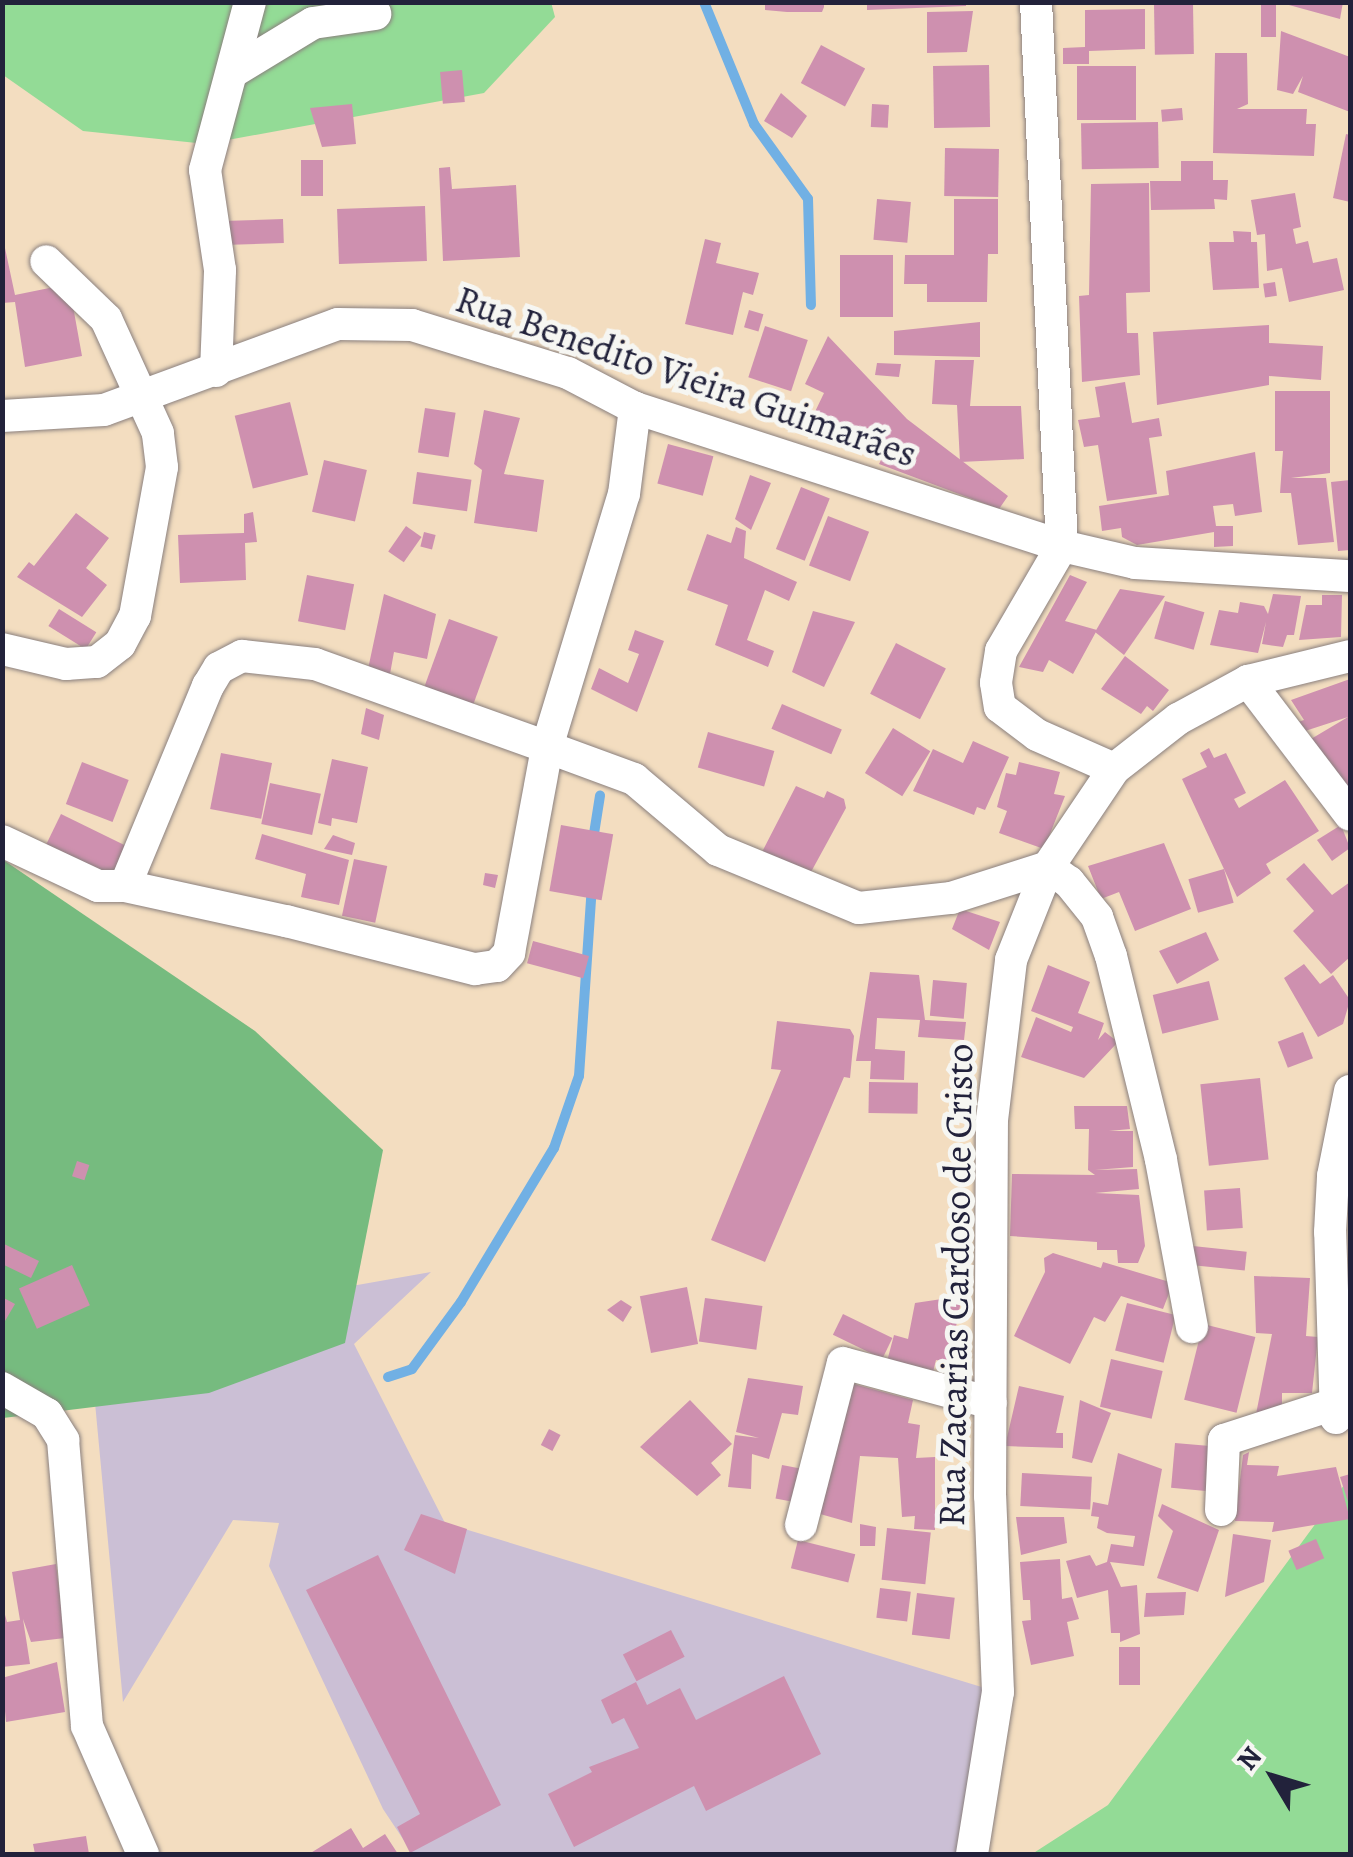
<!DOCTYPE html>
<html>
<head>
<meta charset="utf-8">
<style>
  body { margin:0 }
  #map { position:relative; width:1353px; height:1857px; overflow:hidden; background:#f3ddc0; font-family:Alegreya,serif }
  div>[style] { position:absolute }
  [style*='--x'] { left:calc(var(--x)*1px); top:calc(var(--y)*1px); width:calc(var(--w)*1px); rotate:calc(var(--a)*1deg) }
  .industrial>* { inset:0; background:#cbbfd5 }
  .green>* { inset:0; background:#93db96 }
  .forest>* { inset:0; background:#76bb7f }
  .stream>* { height:10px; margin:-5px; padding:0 5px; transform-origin:5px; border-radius:5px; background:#71b0e4 }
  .building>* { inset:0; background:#ce90af; transform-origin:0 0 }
  .roads { filter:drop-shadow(0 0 2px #8a807e) drop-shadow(0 0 2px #8a807e) }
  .minor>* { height:32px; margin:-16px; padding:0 16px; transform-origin:16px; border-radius:16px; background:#fff }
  span { translate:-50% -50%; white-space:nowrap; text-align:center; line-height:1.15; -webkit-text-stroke:10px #f6f6f2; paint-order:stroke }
  .street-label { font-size:38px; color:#22223b }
  .frame { position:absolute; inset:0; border:5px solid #22223b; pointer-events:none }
  .north { position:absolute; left:1223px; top:1727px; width:100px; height:100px; -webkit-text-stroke:8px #f6f6f2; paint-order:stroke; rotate:308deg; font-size:28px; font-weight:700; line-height:40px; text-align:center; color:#22223b }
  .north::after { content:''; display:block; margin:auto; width:35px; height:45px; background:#22223b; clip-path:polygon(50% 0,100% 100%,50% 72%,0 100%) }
</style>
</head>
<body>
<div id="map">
  <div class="industrial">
    <i style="clip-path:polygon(431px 1272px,354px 1344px,445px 1523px,998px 1692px,969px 1854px,413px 1854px,383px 1809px,269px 1566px,279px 1523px,233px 1520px,123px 1702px,91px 1360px,210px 1311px)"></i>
  </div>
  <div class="green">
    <i style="clip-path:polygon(551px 2px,555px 17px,484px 93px,206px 144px,83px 131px,3px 75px,3px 3px)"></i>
    <i style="clip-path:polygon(1350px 1477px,1350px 1854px,1032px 1854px,1108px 1805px)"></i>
  </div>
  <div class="forest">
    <i style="clip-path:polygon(2px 859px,255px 1031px,383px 1150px,345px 1343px,209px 1393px,3px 1418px)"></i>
  </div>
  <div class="stream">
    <i style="--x:704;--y:2;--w:132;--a:67.7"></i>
    <i style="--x:754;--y:124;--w:92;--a:54.2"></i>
    <i style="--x:808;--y:199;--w:106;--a:88.4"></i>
    <i style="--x:593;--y:840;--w:45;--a:-81"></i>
    <i style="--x:388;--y:1377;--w:25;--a:-18"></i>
    <i style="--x:412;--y:1369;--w:83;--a:-53.8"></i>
    <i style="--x:461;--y:1302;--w:180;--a:-58.9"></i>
    <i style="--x:554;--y:1148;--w:76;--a:-70.9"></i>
    <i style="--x:579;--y:1076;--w:189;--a:-86.1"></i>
  </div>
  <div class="building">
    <i style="clip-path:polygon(765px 2px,824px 2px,824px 7px,822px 12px,787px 12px,765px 10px)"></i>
    <i style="clip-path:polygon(867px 2px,966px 2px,966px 6px,867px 10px)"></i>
    <i style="left:1261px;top:2px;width:15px;height:35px"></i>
    <i style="clip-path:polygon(1278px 2px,1343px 2px,1340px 19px)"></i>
    <i style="left:1193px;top:4px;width:50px;height:39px;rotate:89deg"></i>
    <i style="clip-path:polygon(1145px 9px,1145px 49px,1089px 51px,1089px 64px,1063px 64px,1063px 48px,1085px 47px,1085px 10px)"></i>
    <i style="clip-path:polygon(973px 11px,967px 52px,927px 53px,927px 12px)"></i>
    <i style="clip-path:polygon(1281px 31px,1350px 57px,1350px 112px,1298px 92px,1303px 76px,1293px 94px,1277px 90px)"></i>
    <i style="left:821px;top:45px;width:50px;height:43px;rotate:28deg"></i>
    <i style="clip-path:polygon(1215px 53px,1247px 53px,1248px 104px,1237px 109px,1307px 109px,1306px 124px,1316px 124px,1314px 156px,1213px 153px)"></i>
    <i style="left:989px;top:65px;width:62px;height:56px;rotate:89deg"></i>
    <i style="left:1077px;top:66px;width:59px;height:54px"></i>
    <i style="left:462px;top:70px;width:32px;height:22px;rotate:85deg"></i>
    <i style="clip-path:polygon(781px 93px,807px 116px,792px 138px,764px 121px)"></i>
    <i style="clip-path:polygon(352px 104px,356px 144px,322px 147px,310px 108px)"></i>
    <i style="left:872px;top:104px;width:17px;height:23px;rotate:3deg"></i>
    <i style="left:1182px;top:108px;width:12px;height:21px;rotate:85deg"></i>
    <i style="left:1158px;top:122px;width:46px;height:77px;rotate:89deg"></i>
    <i style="clip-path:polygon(1346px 134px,1350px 135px,1350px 202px,1333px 198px)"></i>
    <i style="left:945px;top:148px;width:54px;height:48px;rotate:1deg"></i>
    <i style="left:301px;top:160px;width:22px;height:36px"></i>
    <i style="clip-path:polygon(1181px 161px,1213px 161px,1213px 180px,1228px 180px,1227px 200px,1214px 199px,1215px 209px,1151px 210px,1150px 181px,1181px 181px)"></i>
    <i style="clip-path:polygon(450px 167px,452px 189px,516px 185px,520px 257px,443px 261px,439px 168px)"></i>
    <i style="clip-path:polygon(1149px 183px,1150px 292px,1126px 293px,1127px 333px,1138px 333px,1140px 375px,1082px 382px,1079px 296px,1089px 295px,1091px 184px)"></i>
    <i style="clip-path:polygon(1295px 193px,1301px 227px,1293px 229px,1296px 244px,1308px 241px,1313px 263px,1337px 258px,1344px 290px,1289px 302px,1282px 268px,1267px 271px,1265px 234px,1257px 235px,1251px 200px)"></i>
    <i style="left:877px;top:199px;width:34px;height:41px;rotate:5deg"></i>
    <i style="clip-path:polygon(954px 199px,998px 199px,998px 254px,988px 254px,987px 302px,927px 302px,927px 284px,904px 284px,905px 255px,954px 255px)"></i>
    <i style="left:425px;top:206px;width:55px;height:88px;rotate:88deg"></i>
    <i style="left:283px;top:219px;width:24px;height:60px;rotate:88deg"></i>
    <i style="clip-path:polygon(1233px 231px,1251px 232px,1251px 242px,1257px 242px,1259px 288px,1213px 290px,1209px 242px,1234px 242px)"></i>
    <i style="clip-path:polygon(2px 234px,15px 295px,69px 284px,82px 356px,25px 367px,15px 302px,2px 303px)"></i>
    <i style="clip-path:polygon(705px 239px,721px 243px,716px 263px,759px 273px,753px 295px,743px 292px,733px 335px,685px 324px)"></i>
    <i style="left:840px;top:255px;width:53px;height:62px"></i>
    <i style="left:1275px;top:282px;width:14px;height:12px;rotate:82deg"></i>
    <i style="left:749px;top:310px;width:15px;height:18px;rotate:16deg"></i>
    <i style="clip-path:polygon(980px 322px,980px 357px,894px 355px,894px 331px)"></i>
    <i style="clip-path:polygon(1269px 325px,1269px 343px,1323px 346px,1321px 380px,1269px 376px,1269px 385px,1157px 405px,1153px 332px)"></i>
    <i style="left:765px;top:326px;width:45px;height:54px;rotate:18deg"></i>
    <i style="clip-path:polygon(828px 336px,907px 419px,1008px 496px,999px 509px,879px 464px,882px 458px,857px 436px,854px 441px,812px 418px,824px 393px,805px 384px)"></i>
    <i style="clip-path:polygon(935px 360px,974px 360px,970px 406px,1021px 406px,1024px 459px,960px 462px,957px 405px,932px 404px)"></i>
    <i style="clip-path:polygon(877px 363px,901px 364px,899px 377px,875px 375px)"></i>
    <i style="clip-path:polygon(1125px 382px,1132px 423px,1159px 418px,1162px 436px,1149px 438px,1157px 494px,1107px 501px,1098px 445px,1084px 447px,1078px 420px,1100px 417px,1095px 387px)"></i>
    <i style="clip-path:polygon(1275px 391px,1330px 391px,1330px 473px,1291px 478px,1326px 478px,1334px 542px,1298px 545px,1291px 493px,1280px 493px,1283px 451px,1275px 451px)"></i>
    <i style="left:290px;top:402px;width:75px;height:57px;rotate:76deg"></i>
    <i style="left:425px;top:408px;width:31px;height:45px;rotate:9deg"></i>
    <i style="clip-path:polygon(484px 410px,520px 418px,504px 474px,544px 480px,537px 532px,474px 523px,482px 470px,474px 464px)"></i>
    <i style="left:668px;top:444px;width:47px;height:41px;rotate:15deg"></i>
    <i style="clip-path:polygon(1255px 452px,1262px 512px,1235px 516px,1233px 504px,1213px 506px,1216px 526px,1233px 526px,1233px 546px,1214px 547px,1214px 532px,1137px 545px,1122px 537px,1121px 528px,1102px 531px,1099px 506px,1169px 495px,1166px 471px)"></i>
    <i style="left:324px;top:460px;width:44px;height:53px;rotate:13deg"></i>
    <i style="left:417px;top:472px;width:55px;height:32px;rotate:8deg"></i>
    <i style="clip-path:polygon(750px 475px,771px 483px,751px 530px,735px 519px)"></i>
    <i style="clip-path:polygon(1350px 480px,1350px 550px,1338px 551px,1331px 482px)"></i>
    <i style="left:801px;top:487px;width:31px;height:67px;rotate:22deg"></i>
    <i style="clip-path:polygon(253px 512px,257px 542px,245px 543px,246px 580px,180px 583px,178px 535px,244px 533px,244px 514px)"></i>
    <i style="clip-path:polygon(76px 513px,109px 538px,86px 568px,107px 585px,82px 617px,17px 577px,29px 562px,34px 566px)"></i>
    <i style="left:828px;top:516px;width:44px;height:53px;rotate:21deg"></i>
    <i style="left:406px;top:526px;width:19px;height:31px;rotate:35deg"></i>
    <i style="clip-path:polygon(736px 527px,746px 531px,744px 558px,797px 582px,789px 601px,765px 590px,747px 640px,774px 651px,768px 667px,715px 645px,728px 605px,687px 590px,707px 534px,731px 543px)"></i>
    <i style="left:424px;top:532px;width:12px;height:15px;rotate:14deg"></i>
    <i style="left:307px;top:575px;width:48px;height:47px;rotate:11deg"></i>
    <i style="clip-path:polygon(1070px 575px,1087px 582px,1065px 621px,1097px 630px,1073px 674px,1049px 660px,1043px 672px,1019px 667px)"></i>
    <i style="clip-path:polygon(1120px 589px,1165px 596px,1124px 655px,1095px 632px)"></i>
    <i style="clip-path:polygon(384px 594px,436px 614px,427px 659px,394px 652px,390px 674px,368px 669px)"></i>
    <i style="clip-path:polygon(1273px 594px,1301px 596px,1294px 635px,1287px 635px,1283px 647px,1262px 644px,1266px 622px,1258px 653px,1210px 645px,1219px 610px,1238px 613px,1240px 602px,1264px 606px,1268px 614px)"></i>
    <i style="clip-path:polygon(1322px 595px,1342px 595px,1341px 637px,1299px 640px,1306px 605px,1322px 605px)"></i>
    <i style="left:1165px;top:601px;width:41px;height:39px;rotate:16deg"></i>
    <i style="left:59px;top:609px;width:44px;height:20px;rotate:32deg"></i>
    <i style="clip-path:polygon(813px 611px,855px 622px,824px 687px,792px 672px)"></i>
    <i style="left:449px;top:619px;width:52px;height:72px;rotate:20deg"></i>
    <i style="clip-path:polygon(635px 630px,664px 641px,637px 712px,591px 689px,599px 668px,628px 683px,639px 654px,628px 650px)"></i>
    <i style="left:896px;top:643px;width:56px;height:57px;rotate:27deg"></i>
    <i style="clip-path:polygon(1125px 656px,1169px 690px,1153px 711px,1147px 706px,1141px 714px,1101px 689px)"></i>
    <i style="clip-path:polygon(1350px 679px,1350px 787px,1346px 792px,1311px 739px,1348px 717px,1302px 732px,1298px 722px,1304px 720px,1291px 700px)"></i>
    <i style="left:782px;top:704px;width:65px;height:27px;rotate:23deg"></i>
    <i style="clip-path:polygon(366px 708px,384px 715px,379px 740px,361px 734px)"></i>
    <i style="left:893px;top:728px;width:44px;height:53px;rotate:32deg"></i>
    <i style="left:708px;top:732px;width:69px;height:37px;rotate:16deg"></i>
    <i style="clip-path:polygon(973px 741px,1009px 757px,985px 810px,977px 807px,974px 815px,913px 791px,933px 749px,963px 763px)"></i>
    <i style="clip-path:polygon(1209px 748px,1214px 758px,1226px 753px,1246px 793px,1234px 799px,1239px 808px,1285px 780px,1319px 831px,1266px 864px,1271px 873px,1237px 897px,1182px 779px,1207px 767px,1200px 753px)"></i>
    <i style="left:221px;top:753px;width:52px;height:57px;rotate:11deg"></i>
    <i style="clip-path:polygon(332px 759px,368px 767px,357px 823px,332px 818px,331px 826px,318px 823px)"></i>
    <i style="left:82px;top:762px;width:50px;height:45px;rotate:21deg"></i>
    <i style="clip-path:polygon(1019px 762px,1060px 772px,1054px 794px,1065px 796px,1044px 849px,999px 833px,1007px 811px,997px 807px,1006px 773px,1016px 775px)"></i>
    <i style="left:270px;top:783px;width:52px;height:42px;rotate:12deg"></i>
    <i style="clip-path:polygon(796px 786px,824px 798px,827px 791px,844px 799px,846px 808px,811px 872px,762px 852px)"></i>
    <i style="left:61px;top:814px;width:75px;height:38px;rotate:26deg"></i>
    <i style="left:561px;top:825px;width:53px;height:67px;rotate:10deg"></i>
    <i style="clip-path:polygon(1341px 825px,1350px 848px,1332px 861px,1317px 840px)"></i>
    <i style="clip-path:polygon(262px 834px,349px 860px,339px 905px,301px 897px,306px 874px,255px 859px)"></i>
    <i style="clip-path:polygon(333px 835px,355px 843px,352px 855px,324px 849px)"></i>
    <i style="clip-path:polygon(1164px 843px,1191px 909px,1135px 931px,1119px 892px,1101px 899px,1088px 866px)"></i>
    <i style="left:354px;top:859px;width:34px;height:58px;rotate:12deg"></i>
    <i style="clip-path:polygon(1304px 863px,1332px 895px,1350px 882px,1350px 957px,1331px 974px,1293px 931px,1314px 911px,1286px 879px)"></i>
    <i style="left:1224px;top:869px;width:35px;height:37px;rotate:74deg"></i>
    <i style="clip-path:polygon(485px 873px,498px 875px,495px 888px,483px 885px)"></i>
    <i style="clip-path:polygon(960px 909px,1000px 922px,989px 950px,952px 929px)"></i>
    <i style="clip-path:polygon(1206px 932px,1219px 960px,1177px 984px,1159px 951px)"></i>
    <i style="left:533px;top:941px;width:58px;height:23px;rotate:15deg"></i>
    <i style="clip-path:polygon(1304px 964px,1320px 984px,1333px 975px,1350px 1000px,1343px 1024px,1318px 1037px,1284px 978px)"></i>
    <i style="clip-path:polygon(1048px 965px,1090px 982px,1078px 1013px,1104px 1023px,1098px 1040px,1105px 1032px,1118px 1042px,1084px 1078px,1021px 1057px,1036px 1017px,1071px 1032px,1073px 1027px,1031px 1011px)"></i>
    <i style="clip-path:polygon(870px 972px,919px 975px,925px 1020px,966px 1022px,964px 1040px,918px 1037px,920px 1020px,877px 1018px,875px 1049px,905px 1051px,904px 1080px,870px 1079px,871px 1061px,856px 1061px)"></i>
    <i style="left:933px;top:980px;width:34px;height:36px;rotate:5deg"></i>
    <i style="left:1209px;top:981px;width:40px;height:58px;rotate:76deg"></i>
    <i style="clip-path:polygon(777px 1021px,850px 1029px,854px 1036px,850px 1078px,844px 1077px,765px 1262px,711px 1240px,781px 1070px,771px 1069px)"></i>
    <i style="left:1303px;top:1032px;width:28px;height:27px;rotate:69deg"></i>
    <i style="left:1260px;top:1078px;width:82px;height:60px;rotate:84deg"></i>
    <i style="left:869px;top:1082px;width:49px;height:31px;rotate:1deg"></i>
    <i style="clip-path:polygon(1074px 1106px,1127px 1106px,1130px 1129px,1109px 1131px,1133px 1131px,1133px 1167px,1095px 1170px,1137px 1169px,1139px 1189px,1095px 1193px,1139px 1195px,1145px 1246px,1138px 1263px,1118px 1263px,1117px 1250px,1097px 1250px,1097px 1242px,1010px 1236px,1012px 1174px,1095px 1175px,1088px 1170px,1089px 1129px,1075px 1129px)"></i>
    <i style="left:77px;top:1161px;width:13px;height:16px;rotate:18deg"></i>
    <i style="left:1240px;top:1188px;width:40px;height:36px;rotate:86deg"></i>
    <i style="clip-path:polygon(2px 1243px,39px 1261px,31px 1278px,2px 1264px)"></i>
    <i style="left:1193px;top:1246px;width:54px;height:19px;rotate:6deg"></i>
    <i style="clip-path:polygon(1053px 1253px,1101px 1268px,1103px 1262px,1173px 1283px,1163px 1309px,1121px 1296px,1105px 1322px,1094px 1317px,1070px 1364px,1014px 1336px,1045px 1272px,1044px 1258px)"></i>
    <i style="left:72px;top:1265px;width:44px;height:58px;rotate:66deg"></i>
    <i style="clip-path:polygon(1254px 1276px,1310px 1278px,1306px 1336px,1318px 1337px,1312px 1393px,1282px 1393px,1282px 1407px,1256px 1414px,1272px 1334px,1256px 1333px)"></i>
    <i style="left:687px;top:1287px;width:58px;height:48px;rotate:79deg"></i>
    <i style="clip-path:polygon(962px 1296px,949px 1363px,936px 1360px,932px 1376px,886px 1365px,894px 1335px,908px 1339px,915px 1303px)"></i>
    <i style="clip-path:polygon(2px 1297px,15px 1304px,2px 1326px)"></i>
    <i style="left:705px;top:1298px;width:58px;height:44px;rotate:8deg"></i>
    <i style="clip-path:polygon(621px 1300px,632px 1307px,623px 1322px,607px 1310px)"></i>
    <i style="left:1127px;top:1303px;width:50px;height:49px;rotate:14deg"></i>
    <i style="left:843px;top:1314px;width:55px;height:23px;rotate:26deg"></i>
    <i style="left:1203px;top:1324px;width:54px;height:78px;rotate:14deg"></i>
    <i style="left:1111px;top:1359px;width:53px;height:49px;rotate:13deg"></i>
    <i style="clip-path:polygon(748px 1378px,803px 1386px,798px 1415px,782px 1413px,769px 1459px,752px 1454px,751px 1489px,728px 1487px,735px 1435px,759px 1438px,736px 1432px)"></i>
    <i style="clip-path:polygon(850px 1383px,913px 1400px,908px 1423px,920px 1425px,916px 1458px,935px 1457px,935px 1530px,914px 1529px,915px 1516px,902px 1517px,898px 1458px,860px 1456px,852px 1523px,813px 1512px)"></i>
    <i style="clip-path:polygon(1019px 1386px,1064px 1396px,1056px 1433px,1063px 1433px,1063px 1448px,1005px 1446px)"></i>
    <i style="clip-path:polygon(690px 1400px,732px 1444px,711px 1463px,721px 1475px,697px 1496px,640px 1447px)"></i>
    <i style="clip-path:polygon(1080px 1400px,1111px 1413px,1092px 1463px,1072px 1458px)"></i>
    <i style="left:549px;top:1429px;width:13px;height:18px;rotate:27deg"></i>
    <i style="left:1175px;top:1443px;width:35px;height:45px;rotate:5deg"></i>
    <i style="clip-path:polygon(1249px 1452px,1247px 1465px,1279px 1466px,1277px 1476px,1336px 1467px,1350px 1519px,1272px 1532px,1274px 1522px,1235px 1521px,1243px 1455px)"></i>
    <i style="clip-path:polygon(1118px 1453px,1162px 1469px,1144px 1566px,1110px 1562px,1121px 1587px,1137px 1585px,1140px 1634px,1120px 1642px,1120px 1633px,1111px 1633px,1108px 1590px,1077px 1598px,1066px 1561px,1090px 1555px,1096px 1566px,1107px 1562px,1111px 1544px,1133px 1547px,1135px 1536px,1107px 1533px,1097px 1528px,1099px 1517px,1091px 1516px,1093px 1502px,1108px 1505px)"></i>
    <i style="left:782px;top:1465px;width:20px;height:34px;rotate:11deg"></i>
    <i style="left:1022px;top:1473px;width:70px;height:33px;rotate:3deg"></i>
    <i style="clip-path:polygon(1350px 1474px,1350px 1508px,1340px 1477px)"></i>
    <i style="clip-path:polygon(1162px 1504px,1219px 1530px,1198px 1592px,1157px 1578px,1173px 1531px,1158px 1516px)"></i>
    <i style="clip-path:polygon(421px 1514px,467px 1529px,455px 1574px,404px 1550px)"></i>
    <i style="clip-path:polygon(1016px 1517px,1064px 1517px,1067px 1543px,1021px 1555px)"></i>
    <i style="clip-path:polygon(860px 1524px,876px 1527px,875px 1546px,860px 1546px)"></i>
    <i style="left:887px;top:1528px;width:44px;height:52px;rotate:6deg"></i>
    <i style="clip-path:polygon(1233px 1534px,1271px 1540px,1264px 1582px,1225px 1597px)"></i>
    <i style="left:1316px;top:1539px;width:21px;height:30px;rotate:67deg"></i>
    <i style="left:798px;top:1540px;width:59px;height:29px;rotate:14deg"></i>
    <i style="clip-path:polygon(378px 1555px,501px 1805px,410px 1853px,397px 1827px,420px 1814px,306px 1590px)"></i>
    <i style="clip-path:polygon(1060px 1559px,1062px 1599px,1072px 1597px,1079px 1619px,1067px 1622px,1074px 1656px,1031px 1665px,1022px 1621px,1031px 1620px,1030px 1600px,1023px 1600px,1020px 1562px)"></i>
    <i style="clip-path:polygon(56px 1564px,65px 1638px,31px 1642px,23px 1619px,30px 1664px,2px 1667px,2px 1604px,7px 1622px,20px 1620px,12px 1572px)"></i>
    <i style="left:880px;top:1588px;width:31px;height:30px;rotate:7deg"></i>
    <i style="clip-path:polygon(1186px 1592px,1184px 1615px,1144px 1617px,1146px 1593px)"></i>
    <i style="left:917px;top:1593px;width:38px;height:42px;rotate:7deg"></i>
    <i style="left:671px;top:1630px;width:30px;height:54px;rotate:63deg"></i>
    <i style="left:1119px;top:1647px;width:21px;height:38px"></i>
    <i style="clip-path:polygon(57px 1662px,65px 1712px,6px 1722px,2px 1678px)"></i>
    <i style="clip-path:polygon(784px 1676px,821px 1754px,706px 1811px,694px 1786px,574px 1847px,548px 1794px,592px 1772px,589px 1767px,639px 1748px,624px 1718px,612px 1724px,601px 1700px,636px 1682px,647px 1705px,680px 1688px,696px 1720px)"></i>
    <i style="clip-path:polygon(351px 1828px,363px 1848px,385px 1834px,398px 1854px,309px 1854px)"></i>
    <i style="clip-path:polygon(86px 1836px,89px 1854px,35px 1854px,33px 1844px)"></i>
  </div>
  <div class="roads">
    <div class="minor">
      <i style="--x:1036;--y:2;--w:545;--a:87.26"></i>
      <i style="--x:1062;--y:546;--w:121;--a:120.2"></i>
      <i style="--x:1001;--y:651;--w:32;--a:99"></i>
      <i style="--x:996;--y:683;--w:24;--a:81"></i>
      <i style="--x:1000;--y:707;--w:46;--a:37.1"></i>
      <i style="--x:1037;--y:735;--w:84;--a:23.8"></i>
      <i style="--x:234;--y:71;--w:92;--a:-31.3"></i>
      <i style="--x:313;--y:23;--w:63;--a:-8.3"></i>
      <i style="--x:216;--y:371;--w:101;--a:-87.7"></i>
      <i style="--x:220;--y:270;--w:101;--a:-98.5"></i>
      <i style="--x:205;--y:170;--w:174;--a:-75"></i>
      <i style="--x:2;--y:416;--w:102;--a:-3.4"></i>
      <i style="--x:104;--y:410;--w:249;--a:-20.2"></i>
      <i style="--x:338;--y:324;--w:74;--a:0.8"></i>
      <i style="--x:412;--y:325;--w:163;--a:17.1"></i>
      <i style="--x:568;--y:373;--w:76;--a:27.6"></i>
      <i style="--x:635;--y:408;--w:449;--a:17.9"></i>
      <i style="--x:1062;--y:546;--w:75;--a:13.1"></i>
      <i style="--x:1135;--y:563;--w:215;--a:3.5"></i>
      <i style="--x:2;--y:649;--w:66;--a:13.2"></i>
      <i style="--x:66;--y:664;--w:31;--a:-4"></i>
      <i style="--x:97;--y:662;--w:29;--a:-38"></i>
      <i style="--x:120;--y:644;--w:32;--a:-62"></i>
      <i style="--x:135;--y:616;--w:151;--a:-79.7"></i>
      <i style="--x:162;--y:467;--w:34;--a:-97"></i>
      <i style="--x:158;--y:433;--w:125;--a:-114.5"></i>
      <i style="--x:106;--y:319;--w:83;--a:-136"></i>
      <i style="--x:1248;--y:681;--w:168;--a:52.7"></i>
      <i style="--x:2;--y:841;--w:106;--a:25.1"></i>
      <i style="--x:98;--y:886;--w:27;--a:0"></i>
      <i style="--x:125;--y:886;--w:165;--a:12.3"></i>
      <i style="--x:286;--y:921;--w:195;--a:14.3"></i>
      <i style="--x:475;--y:969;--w:22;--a:-8"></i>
      <i style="--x:497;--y:966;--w:18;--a:-47"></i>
      <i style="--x:509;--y:953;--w:209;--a:-79.5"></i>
      <i style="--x:547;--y:747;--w:93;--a:20.2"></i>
      <i style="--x:634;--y:779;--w:110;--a:40.2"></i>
      <i style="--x:718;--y:850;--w:152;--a:22.4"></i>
      <i style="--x:859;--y:908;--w:93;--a:-6.2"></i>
      <i style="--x:951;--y:898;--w:102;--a:-17.7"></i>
      <i style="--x:1048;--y:867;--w:26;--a:36"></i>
      <i style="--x:1069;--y:882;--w:45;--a:51.3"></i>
      <i style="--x:1097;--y:917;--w:41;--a:70.3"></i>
      <i style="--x:1111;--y:956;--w:210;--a:76.2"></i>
      <i style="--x:1161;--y:1160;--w:170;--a:79.5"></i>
      <i style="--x:125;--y:886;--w:217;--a:-67.5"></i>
      <i style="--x:208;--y:686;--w:21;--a:-59"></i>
      <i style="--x:219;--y:668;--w:26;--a:-28"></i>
      <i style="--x:242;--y:656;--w:73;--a:6.3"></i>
      <i style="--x:315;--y:664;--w:246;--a:19.7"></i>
      <i style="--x:547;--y:747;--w:264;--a:-73.1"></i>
      <i style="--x:624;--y:494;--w:87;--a:-82.7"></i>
      <i style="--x:2;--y:1388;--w:52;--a:30"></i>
      <i style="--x:47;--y:1414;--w:31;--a:58"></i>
      <i style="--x:63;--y:1440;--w:287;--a:85.2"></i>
      <i style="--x:87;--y:1726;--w:140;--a:66.4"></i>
      <i style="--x:1336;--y:1418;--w:186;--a:-91.8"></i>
      <i style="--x:1330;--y:1232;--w:56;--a:-86.9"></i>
      <i style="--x:1333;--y:1176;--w:87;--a:-78.7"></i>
      <i style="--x:1221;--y:1510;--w:70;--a:-87.5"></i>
      <i style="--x:1224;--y:1440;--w:117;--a:-18"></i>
      <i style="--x:801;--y:1525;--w:167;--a:-75.5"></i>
      <i style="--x:843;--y:1363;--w:153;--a:15.1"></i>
      <i style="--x:972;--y:1854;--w:164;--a:-80.9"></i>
      <i style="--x:998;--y:1692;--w:196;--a:-92.3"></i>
      <i style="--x:990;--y:1496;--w:376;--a:-89.7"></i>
      <i style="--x:992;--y:1120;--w:161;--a:-83.2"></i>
      <i style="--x:1011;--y:960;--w:100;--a:-68.3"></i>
      <i style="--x:1048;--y:867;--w:118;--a:-56"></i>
      <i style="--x:1114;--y:769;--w:81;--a:-38"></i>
      <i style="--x:1178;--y:719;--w:80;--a:-28.5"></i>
      <i style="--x:1248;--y:681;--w:105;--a:-13.8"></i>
    </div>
  </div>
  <div class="street-label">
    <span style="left:686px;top:377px;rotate:19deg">Rua Benedito Vieira Guimarães</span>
    <span style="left:956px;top:1285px;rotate:-89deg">Rua Zacarias Cardoso de Cristo</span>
  </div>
  <div class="frame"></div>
  <div class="north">N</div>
</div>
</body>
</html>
